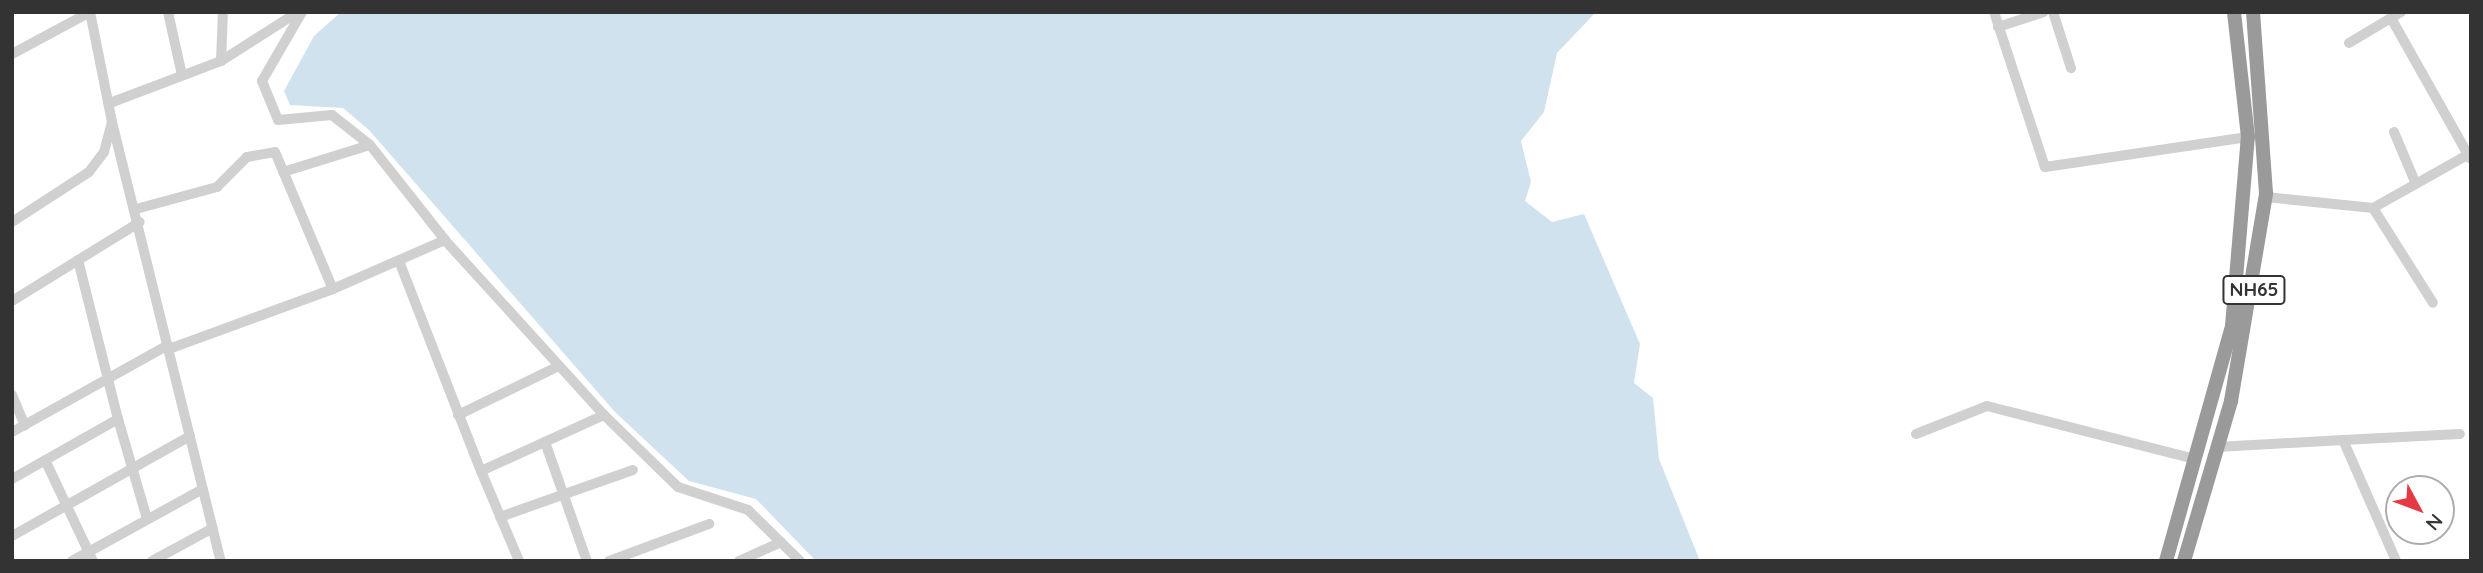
<!DOCTYPE html>
<html>
<head>
<meta charset="utf-8">
<style>
  body { margin:0 }
  #map { position:relative; width:2483px; height:573px; overflow:hidden; background:#fff; font-family:Quicksand,sans-serif }
  div>[style] { position:absolute }
  [style*='--x'] { left:calc(var(--x)*1px); top:calc(var(--y)*1px); width:calc(var(--w)*1px); rotate:calc(var(--a)*1deg) }
  .water>* { inset:0; background:#cfe2ee }
  .minor>* { height:10px; margin:-5px; padding:0 5px; transform-origin:5px; border-radius:5px; background:#d0d0d0 }
  .highway>* { height:14px; margin:-7px; padding:0 7px; transform-origin:7px; border-radius:7px; background:#9a9a9a }
  span { translate:-50% -50%; white-space:nowrap; text-align:center; line-height:1.15; -webkit-text-stroke:7px #fff; paint-order:stroke }
  .shield-label span { padding:2px 5px; background:#fff; border:2px solid; border-radius:5px; -webkit-text-stroke-width:0 }
  .shield-label { font-size:19px; color:#333; font-weight:700 }
  .frame { position:absolute; inset:0; border:14px solid #333; pointer-events:none }
  .north { position:absolute; left:2385px; top:475px; width:70px; height:70px; box-sizing:border-box; background:#fff; border:2px solid #adadad; border-radius:50%; rotate:131deg; font-size:19px; font-weight:700; line-height:28px; text-align:center; color:#333 }
  .north::after { content:''; display:block; margin:auto; width:24px; height:32px; background:#e63946; clip-path:polygon(50% 0,100% 100%,50% 72%,0 100%) }
</style>
</head>
<body>
<div id="map">
  <div class="water">
    <i style="clip-path:polygon(341px 12px,1596px 12px,1557px 53px,1544px 112px,1521px 141px,1531px 182px,1525px 201px,1552px 222px,1584px 214px,1640px 344px,1634px 383px,1653px 398px,1659px 459px,1700px 561px,816px 561px,756px 499px,689px 481px,615px 412px,369px 130px,343px 108px,290px 105px,284px 91px,314px 36px)"></i>
  </div>
  <div class="minor">
    <i style="--x:168;--y:12;--w:65;--a:77.5"></i>
    <i style="--x:302;--y:12;--w:80;--a:120.1"></i>
    <i style="--x:262;--y:81;--w:42;--a:67.7"></i>
    <i style="--x:278;--y:120;--w:54;--a:-5.3"></i>
    <i style="--x:332;--y:115;--w:48;--a:38.3"></i>
    <i style="--x:370;--y:145;--w:121;--a:51.7"></i>
    <i style="--x:445;--y:240;--w:122;--a:156.4"></i>
    <i style="--x:1994;--y:12;--w:163;--a:71.8"></i>
    <i style="--x:2045;--y:167;--w:205;--a:-8.4"></i>
    <i style="--x:2053;--y:12;--w:59;--a:72.2"></i>
    <i style="--x:2391;--y:18;--w:161;--a:60.6"></i>
    <i style="--x:1998;--y:27;--w:48;--a:-18.1"></i>
    <i style="--x:2349;--y:43;--w:61;--a:-30.8"></i>
    <i style="--x:12;--y:54;--w:89;--a:-28.3"></i>
    <i style="--x:90;--y:12;--w:112;--a:78.7"></i>
    <i style="--x:112;--y:122;--w:31;--a:105"></i>
    <i style="--x:104;--y:152;--w:25;--a:127"></i>
    <i style="--x:89;--y:172;--w:92;--a:147"></i>
    <i style="--x:221;--y:61;--w:91;--a:-32.5"></i>
    <i style="--x:110;--y:103;--w:119;--a:-20.7"></i>
    <i style="--x:221;--y:61;--w:49;--a:-87.7"></i>
    <i style="--x:112;--y:122;--w:452;--a:76.1"></i>
    <i style="--x:2394;--y:132;--w:56;--a:67.1"></i>
    <i style="--x:283;--y:172;--w:91;--a:-17.2"></i>
    <i style="--x:2265;--y:197;--w:109;--a:5.8"></i>
    <i style="--x:2373;--y:208;--w:112;--a:-29.3"></i>
    <i style="--x:2373;--y:208;--w:112;--a:57.7"></i>
    <i style="--x:136;--y:209;--w:84;--a:-15.2"></i>
    <i style="--x:217;--y:187;--w:42;--a:-45"></i>
    <i style="--x:247;--y:157;--w:28;--a:-10"></i>
    <i style="--x:275;--y:152;--w:149;--a:67.1"></i>
    <i style="--x:333;--y:289;--w:175;--a:159.9"></i>
    <i style="--x:78;--y:260;--w:164;--a:75.9"></i>
    <i style="--x:399;--y:261;--w:225;--a:68.7"></i>
    <i style="--x:481;--y:471;--w:135;--a:-24.5"></i>
    <i style="--x:604;--y:415;--w:236;--a:-132.3"></i>
    <i style="--x:12;--y:301;--w:150;--a:-31.7"></i>
    <i style="--x:12;--y:395;--w:33;--a:67"></i>
    <i style="--x:458;--y:415;--w:112;--a:-25.9"></i>
    <i style="--x:604;--y:415;--w:103;--a:44.2"></i>
    <i style="--x:678;--y:487;--w:74;--a:18.2"></i>
    <i style="--x:748;--y:510;--w:73;--a:44.4"></i>
    <i style="--x:12;--y:432;--w:179;--a:-29.1"></i>
    <i style="--x:1916;--y:434;--w:76;--a:-21.5"></i>
    <i style="--x:1987;--y:406;--w:215;--a:14.3"></i>
    <i style="--x:2343;--y:440;--w:117;--a:-2.9"></i>
    <i style="--x:545;--y:442;--w:126;--a:70.6"></i>
    <i style="--x:2217;--y:447;--w:126;--a:-3.2"></i>
    <i style="--x:2343;--y:440;--w:132;--a:66.3"></i>
    <i style="--x:45;--y:460;--w:112;--a:64.6"></i>
    <i style="--x:481;--y:471;--w:98;--a:67.1"></i>
    <i style="--x:12;--y:479;--w:122;--a:-29.5"></i>
    <i style="--x:118;--y:419;--w:104;--a:73.8"></i>
    <i style="--x:500;--y:517;--w:141;--a:-19.5"></i>
    <i style="--x:12;--y:536;--w:204;--a:-29.3"></i>
    <i style="--x:72;--y:561;--w:149;--a:-28.8"></i>
    <i style="--x:152;--y:561;--w:69;--a:-28.4"></i>
    <i style="--x:609;--y:561;--w:107;--a:-20.3"></i>
    <i style="--x:739;--y:561;--w:46;--a:-24.3"></i>
  </div>
  <div class="highway">
    <i style="--x:2166;--y:561;--w:244;--a:-74.3"></i>
    <i style="--x:2232;--y:326;--w:190;--a:-85.2"></i>
    <i style="--x:2248;--y:137;--w:126;--a:-96.4"></i>
    <i style="--x:2184;--y:561;--w:167;--a:-73.6"></i>
    <i style="--x:2231;--y:401;--w:211;--a:-80.4"></i>
    <i style="--x:2266;--y:193;--w:181;--a:-94.1"></i>
  </div>
  <div class="shield-label">
    <span style="left:2254px;top:290px">NH65</span>
  </div>
  <div class="frame"></div>
  <div class="north">N</div>
</div>
</body>
</html>
